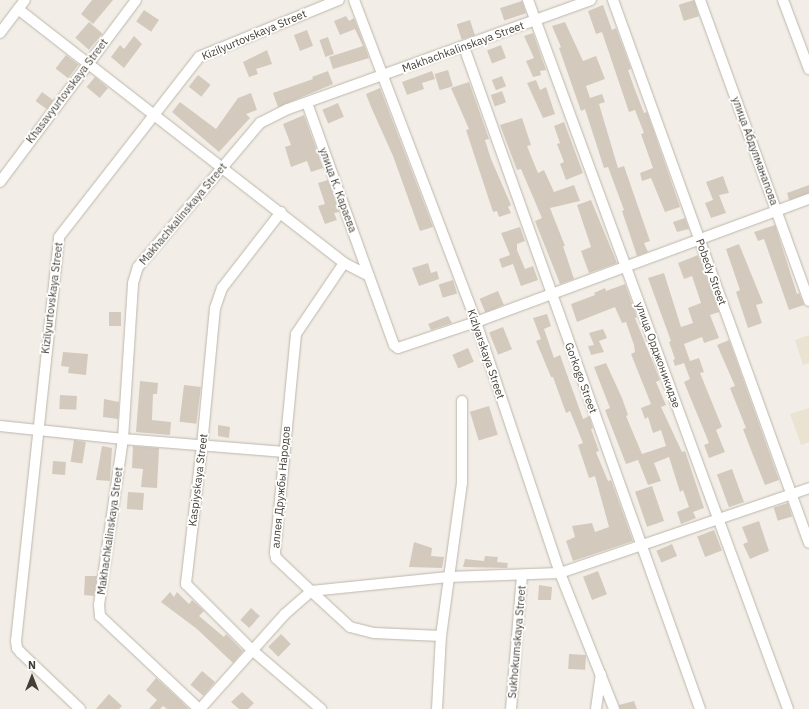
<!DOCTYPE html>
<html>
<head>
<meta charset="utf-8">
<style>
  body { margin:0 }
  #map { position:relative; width:809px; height:709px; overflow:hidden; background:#f2eee7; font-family:"IBM Plex Sans",sans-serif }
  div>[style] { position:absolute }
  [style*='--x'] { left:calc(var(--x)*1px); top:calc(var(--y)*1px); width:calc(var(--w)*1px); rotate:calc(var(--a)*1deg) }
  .education>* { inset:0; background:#eae3d2 }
  .building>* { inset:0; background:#d3cabd; transform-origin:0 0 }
  .roads { filter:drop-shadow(0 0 1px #bdb6aa) drop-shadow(0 0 1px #bdb6aa) }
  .minor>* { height:10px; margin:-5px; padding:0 5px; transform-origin:5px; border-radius:5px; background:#fff }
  span { translate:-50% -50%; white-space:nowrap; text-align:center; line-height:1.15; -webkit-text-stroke:3.5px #fff; paint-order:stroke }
  .street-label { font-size:11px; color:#443f36 }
  .north { position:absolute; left:12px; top:657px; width:40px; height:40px; -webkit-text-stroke:3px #fff; paint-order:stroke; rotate:0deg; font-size:11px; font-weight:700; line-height:16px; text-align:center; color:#443f36 }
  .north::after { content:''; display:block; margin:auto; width:14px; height:18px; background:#443f36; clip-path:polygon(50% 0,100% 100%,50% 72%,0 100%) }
</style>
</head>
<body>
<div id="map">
  <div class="education">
    <i style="clip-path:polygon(809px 335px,809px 363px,803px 365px,795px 340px)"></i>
    <i style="clip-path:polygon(809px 408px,809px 442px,801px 445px,790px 414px)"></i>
  </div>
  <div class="building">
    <i style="clip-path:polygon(92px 0,113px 0,93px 24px,81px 14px)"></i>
    <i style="left:694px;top:0;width:17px;height:16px;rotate:73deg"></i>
    <i style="left:522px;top:1px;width:13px;height:23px;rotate:72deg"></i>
    <i style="clip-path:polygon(603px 5px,612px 30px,616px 28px,631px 69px,628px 70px,634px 87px,644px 113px,647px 112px,680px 207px,665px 212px,651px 178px,642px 181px,640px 173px,653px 168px,641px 134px,644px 133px,635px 110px,629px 112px,602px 32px,596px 34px,588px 11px)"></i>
    <i style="left:144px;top:10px;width:18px;height:14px;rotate:34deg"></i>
    <i style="clip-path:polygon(346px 16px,349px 21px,354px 18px,369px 58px,333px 69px,329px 57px,363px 46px,355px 29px,340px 35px,334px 21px)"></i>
    <i style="left:470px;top:20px;width:16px;height:14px;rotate:72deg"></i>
    <i style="left:89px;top:22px;width:18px;height:21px;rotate:41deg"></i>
    <i style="clip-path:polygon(565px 22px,583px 61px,596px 56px,605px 79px,586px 86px,590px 98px,602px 94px,605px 102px,599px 104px,618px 168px,624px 166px,650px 241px,644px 243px,648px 252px,637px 256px,622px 211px,624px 210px,608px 167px,604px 168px,585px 109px,581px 111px,559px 48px,561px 47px,552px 26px)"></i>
    <i style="left:307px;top:30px;width:17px;height:14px;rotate:69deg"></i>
    <i style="clip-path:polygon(533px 33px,546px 70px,540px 71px,541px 75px,533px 77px,526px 61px,534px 58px,524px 36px)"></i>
    <i style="clip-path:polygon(134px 36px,142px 44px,124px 68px,111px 57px,120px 45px,124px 49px)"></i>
    <i style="left:328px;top:37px;width:18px;height:9px;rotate:71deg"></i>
    <i style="left:501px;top:45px;width:14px;height:15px;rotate:69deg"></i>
    <i style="clip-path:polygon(267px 50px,272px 64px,256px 69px,258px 74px,249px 77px,243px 62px)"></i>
    <i style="left:66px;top:55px;width:16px;height:17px;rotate:38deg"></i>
    <i style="left:448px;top:70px;width:17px;height:14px;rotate:73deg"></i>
    <i style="clip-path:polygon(328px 71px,333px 84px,278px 107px,273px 93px,313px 79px,312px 77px)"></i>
    <i style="clip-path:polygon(432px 71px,435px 79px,422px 83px,424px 89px,407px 95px,402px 82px)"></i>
    <i style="left:198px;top:75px;width:16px;height:15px;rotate:38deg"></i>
    <i style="left:502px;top:76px;width:11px;height:11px;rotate:68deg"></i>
    <i style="left:95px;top:77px;width:17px;height:13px;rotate:40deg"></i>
    <i style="clip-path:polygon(536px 80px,540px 90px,546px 87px,555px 114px,543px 118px,527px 83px)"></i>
    <i style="clip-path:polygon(469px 82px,489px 139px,485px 140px,491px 159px,511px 205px,508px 207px,511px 213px,499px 217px,497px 211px,493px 212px,466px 130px,469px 129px,451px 88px)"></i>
    <i style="clip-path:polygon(380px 88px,433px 227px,420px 231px,393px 156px,371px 107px,366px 94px)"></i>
    <i style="left:502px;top:91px;width:12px;height:12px;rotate:70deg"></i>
    <i style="left:42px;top:92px;width:14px;height:11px;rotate:36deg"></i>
    <i style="clip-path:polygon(251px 93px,257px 110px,246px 114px,250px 118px,219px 152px,172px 112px,180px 102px,216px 129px,238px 98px)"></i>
    <i style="left:338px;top:103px;width:15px;height:17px;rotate:67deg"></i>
    <i style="clip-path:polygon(304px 115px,323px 168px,311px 172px,307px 161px,291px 167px,285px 147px,291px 145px,283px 124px)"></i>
    <i style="clip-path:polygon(522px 118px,531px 145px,527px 146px,538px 173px,544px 170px,554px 192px,574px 185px,580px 201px,550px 208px,565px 246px,563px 246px,574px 279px,560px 284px,535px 221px,542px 218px,521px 169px,517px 170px,500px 125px)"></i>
    <i style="clip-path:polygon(564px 122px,583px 173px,566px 180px,560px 164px,564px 162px,557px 144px,560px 143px,554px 126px)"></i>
    <i style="clip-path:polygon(723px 176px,729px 193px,719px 195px,726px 213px,711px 218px,705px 203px,713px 200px,706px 182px)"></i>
    <i style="clip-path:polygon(328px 180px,339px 212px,334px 213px,337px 220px,325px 224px,318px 206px,325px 204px,318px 183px)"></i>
    <i style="clip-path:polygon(809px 185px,809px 193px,789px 200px,787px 193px)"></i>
    <i style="clip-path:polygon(591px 200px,617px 263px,589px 273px,581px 251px,591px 247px,577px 205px)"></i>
    <i style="clip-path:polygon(685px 218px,689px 229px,677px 232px,673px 222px)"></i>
    <i style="clip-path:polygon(775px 225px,797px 294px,799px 293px,804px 305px,789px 310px,764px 239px,758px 241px,754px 232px)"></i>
    <i style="clip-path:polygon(520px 227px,525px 241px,517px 244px,517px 250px,525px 269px,533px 266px,538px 280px,521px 286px,513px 264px,502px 268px,499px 259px,510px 255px,501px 233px)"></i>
    <i style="clip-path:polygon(739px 244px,763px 303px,756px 305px,762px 323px,748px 328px,736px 292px,740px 290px,726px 249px)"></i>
    <i style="clip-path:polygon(698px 255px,719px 312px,710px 315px,719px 338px,704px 343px,702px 337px,684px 344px,690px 361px,699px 358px,704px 372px,700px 373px,722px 427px,716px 430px,725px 452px,709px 458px,704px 445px,709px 443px,684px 382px,690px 379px,684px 363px,675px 366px,673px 360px,675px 359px,669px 342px,671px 341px,648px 278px,664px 273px,681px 327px,693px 323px,688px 308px,701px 303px,692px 276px,684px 279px,678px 263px)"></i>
    <i style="clip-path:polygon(428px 263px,431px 273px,437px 271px,439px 279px,419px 286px,412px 268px)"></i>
    <i style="left:453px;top:280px;width:14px;height:15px;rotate:73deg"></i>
    <i style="clip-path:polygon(625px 284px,637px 317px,635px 318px,660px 380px,656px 382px,666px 405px,661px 407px,682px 452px,685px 451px,704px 508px,693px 512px,696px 518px,681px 524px,677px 512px,689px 507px,683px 490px,680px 492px,669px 457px,654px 463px,661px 481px,648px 485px,638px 460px,626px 464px,605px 410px,610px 408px,594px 367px,606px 363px,622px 398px,628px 415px,626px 416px,642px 454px,666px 446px,661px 430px,653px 433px,648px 417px,645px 419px,641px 408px,651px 404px,631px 354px,635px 352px,634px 345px,626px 322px,622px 323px,615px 307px,577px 322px,571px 304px,595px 295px,594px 293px,605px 288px,606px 291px)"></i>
    <i style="left:498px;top:291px;width:15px;height:20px;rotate:67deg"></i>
    <i style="left:109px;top:312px;width:12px;height:14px"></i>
    <i style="clip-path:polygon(547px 314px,551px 326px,544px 329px,554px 358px,560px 355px,583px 419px,589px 416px,593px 428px,591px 429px,599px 451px,596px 452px,608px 481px,611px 480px,633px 541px,573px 561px,566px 541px,575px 537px,572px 526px,592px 523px,595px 532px,609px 527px,595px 476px,589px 478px,578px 445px,583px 443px,570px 411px,566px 413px,553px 377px,551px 377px,536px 341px,541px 339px,533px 318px)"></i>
    <i style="clip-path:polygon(448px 316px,452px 323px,431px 330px,428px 324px)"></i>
    <i style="left:503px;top:327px;width:24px;height:15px;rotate:68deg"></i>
    <i style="clip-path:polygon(603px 329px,607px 338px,599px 341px,604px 352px,591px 355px,588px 346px,594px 345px,589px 333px)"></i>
    <i style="clip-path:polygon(729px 340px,779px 480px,765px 485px,751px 450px,743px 429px,746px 428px,730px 388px,735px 386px,717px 345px)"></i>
    <i style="left:468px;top:348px;width:15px;height:17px;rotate:67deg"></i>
    <i style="clip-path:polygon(63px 352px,88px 354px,86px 375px,68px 373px,69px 367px,61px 366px)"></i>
    <i style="clip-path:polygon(140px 381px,158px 383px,157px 394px,153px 394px,152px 420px,171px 422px,170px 435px,136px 432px)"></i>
    <i style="left:184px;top:385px;width:17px;height:37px;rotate:7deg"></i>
    <i style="left:60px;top:395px;width:17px;height:14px;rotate:3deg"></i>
    <i style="clip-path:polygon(104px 399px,119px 402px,118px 419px,103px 417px)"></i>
    <i style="left:489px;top:406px;width:30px;height:20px;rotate:73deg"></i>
    <i style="clip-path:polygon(218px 425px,230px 427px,229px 438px,218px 436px)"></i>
    <i style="left:74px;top:440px;width:12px;height:22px;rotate:9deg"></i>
    <i style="clip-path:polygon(102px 446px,112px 448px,110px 481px,96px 480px)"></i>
    <i style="clip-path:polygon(133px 446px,159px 448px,157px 488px,141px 487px,143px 469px,132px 468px)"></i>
    <i style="left:53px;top:461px;width:13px;height:13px;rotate:4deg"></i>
    <i style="left:732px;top:469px;width:35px;height:16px;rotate:70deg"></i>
    <i style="left:652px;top:486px;width:37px;height:18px;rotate:71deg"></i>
    <i style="left:128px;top:492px;width:16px;height:17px;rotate:4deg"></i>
    <i style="left:788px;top:503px;width:14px;height:15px;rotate:73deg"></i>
    <i style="clip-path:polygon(759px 521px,769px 551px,750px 559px,743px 544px,748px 542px,742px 527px)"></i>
    <i style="left:714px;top:530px;width:22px;height:18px;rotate:69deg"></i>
    <i style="clip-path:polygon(414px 542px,432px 548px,431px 556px,444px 557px,442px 568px,409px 567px)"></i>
    <i style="left:672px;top:544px;width:13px;height:17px;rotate:67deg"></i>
    <i style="clip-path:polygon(485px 556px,498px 557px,497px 562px,508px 563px,507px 568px,463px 567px,465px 559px,484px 561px)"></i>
    <i style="left:598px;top:571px;width:25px;height:16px;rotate:69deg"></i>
    <i style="clip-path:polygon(85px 576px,97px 576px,94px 596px,84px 595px)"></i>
    <i style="clip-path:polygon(539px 585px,552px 587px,551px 600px,538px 600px)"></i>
    <i style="clip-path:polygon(170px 592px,174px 597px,177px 592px,189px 604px,192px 600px,204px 611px,199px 616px,224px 637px,226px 634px,243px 651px,233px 663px,197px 629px,161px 602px)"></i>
    <i style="left:251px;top:608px;width:12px;height:16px;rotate:42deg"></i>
    <i style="left:281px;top:634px;width:14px;height:18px;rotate:45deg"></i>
    <i style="left:569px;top:654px;width:17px;height:15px;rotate:3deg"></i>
    <i style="left:202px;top:671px;width:17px;height:18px;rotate:40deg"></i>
    <i style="clip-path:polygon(156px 678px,180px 700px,189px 709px,167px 709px,163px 706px,160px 709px,149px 709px,157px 700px,146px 690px)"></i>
    <i style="clip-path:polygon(242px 692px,254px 703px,248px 709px,239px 709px,231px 702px)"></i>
    <i style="clip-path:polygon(109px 694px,122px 706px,119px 709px,96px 709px)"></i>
    <i style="clip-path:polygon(634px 701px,637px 709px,620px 709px,619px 705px)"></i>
  </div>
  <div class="roads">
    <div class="minor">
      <i style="--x:354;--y:0;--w:344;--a:69.2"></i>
      <i style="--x:476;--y:322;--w:265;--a:71.5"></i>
      <i style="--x:560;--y:573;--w:146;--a:68.3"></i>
      <i style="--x:528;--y:0;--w:755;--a:69.86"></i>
      <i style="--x:613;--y:0;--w:577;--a:70.15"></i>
      <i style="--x:700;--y:0;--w:320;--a:70.1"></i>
      <i style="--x:783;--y:0;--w:74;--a:69.4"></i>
      <i style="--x:18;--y:9;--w:413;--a:37.9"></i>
      <i style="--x:344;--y:263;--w:28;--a:27"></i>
      <i style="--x:369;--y:276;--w:73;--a:70.1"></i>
      <i style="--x:394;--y:345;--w:5;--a:37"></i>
      <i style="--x:398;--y:348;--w:82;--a:-18.4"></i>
      <i style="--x:476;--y:322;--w:355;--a:-20.3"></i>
      <i style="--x:0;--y:33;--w:41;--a:-52.9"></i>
      <i style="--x:464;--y:47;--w:703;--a:70.38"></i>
      <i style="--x:307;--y:103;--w:184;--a:70.3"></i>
      <i style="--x:0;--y:182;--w:227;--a:-53.2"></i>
      <i style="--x:281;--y:212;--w:96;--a:127.8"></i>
      <i style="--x:222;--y:288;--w:21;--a:109"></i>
      <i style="--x:215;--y:308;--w:138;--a:95.4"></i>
      <i style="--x:202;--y:445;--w:140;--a:96.6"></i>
      <i style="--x:186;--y:584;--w:93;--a:45"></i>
      <i style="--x:252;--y:650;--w:91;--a:40.5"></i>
      <i style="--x:344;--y:263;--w:86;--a:124.1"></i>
      <i style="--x:296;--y:334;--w:220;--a:95.5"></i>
      <i style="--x:275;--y:553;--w:5;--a:79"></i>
      <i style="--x:276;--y:558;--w:48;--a:43.3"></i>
      <i style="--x:311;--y:591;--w:53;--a:42.7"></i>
      <i style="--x:350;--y:627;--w:25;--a:14"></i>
      <i style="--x:374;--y:633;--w:67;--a:2.6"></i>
      <i style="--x:0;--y:426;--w:124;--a:6"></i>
      <i style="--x:123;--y:439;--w:162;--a:4.6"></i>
      <i style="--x:80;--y:709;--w:81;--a:-136.5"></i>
      <i style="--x:21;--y:653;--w:6;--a:-129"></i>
      <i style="--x:17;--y:648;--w:7;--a:-98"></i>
      <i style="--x:16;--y:641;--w:406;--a:-83.9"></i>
      <i style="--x:59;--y:237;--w:228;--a:-52.1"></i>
      <i style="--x:199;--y:57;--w:151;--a:-22.2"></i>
      <i style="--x:199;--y:709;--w:136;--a:-136.8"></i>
      <i style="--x:100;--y:616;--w:11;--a:-95"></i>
      <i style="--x:99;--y:605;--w:168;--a:-81.8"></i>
      <i style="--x:123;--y:439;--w:156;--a:-86.3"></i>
      <i style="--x:133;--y:283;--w:17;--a:-73"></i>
      <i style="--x:138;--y:267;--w:189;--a:-49.7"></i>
      <i style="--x:260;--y:123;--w:31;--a:-27"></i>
      <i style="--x:288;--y:109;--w:322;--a:-19.8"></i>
      <i style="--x:200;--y:709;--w:127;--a:-48.2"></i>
      <i style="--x:285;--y:614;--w:35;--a:-41"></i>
      <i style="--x:311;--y:591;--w:138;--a:-5.8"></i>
      <i style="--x:448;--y:577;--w:112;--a:-2"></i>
      <i style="--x:560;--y:573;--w:263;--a:-18.8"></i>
      <i style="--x:437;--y:709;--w:73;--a:-86.9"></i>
      <i style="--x:441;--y:636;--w:154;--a:-82.2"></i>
      <i style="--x:462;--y:483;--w:82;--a:-90"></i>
      <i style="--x:511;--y:709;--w:133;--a:-85.3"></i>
      <i style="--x:596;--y:709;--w:35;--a:-82"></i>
    </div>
  </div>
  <div class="street-label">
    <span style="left:254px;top:35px;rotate:-23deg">Kizilyurtovskaya Street</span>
    <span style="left:463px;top:47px;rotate:-20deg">Makhachkalinskaya Street</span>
    <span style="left:67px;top:91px;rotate:-53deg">Khasavyurtovskaya Street</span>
    <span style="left:755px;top:151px;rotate:70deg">улица Абдулманапова</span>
    <span style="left:338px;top:190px;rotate:70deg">улица К. Караева</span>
    <span style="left:183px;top:214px;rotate:-50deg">Makhachkalinskaya Street</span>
    <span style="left:711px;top:272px;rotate:70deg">Pobedy Street</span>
    <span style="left:52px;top:298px;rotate:-83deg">Kizilyurtovskaya Street</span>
    <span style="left:486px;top:354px;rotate:71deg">Kizlyarskaya Street</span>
    <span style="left:658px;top:355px;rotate:70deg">улица Орджоникидзе</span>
    <span style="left:581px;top:378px;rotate:70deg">Gorkogo Street</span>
    <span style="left:198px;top:480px;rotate:-83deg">Kaspiyskaya Street</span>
    <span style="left:281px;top:487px;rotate:-85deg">аллея Дружбы Народов</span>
    <span style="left:110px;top:531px;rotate:-82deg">Makhachkalinskaya Street</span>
    <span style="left:517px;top:642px;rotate:-85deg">Sukhokumskaya Street</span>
  </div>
  <div class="north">N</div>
</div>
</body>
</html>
